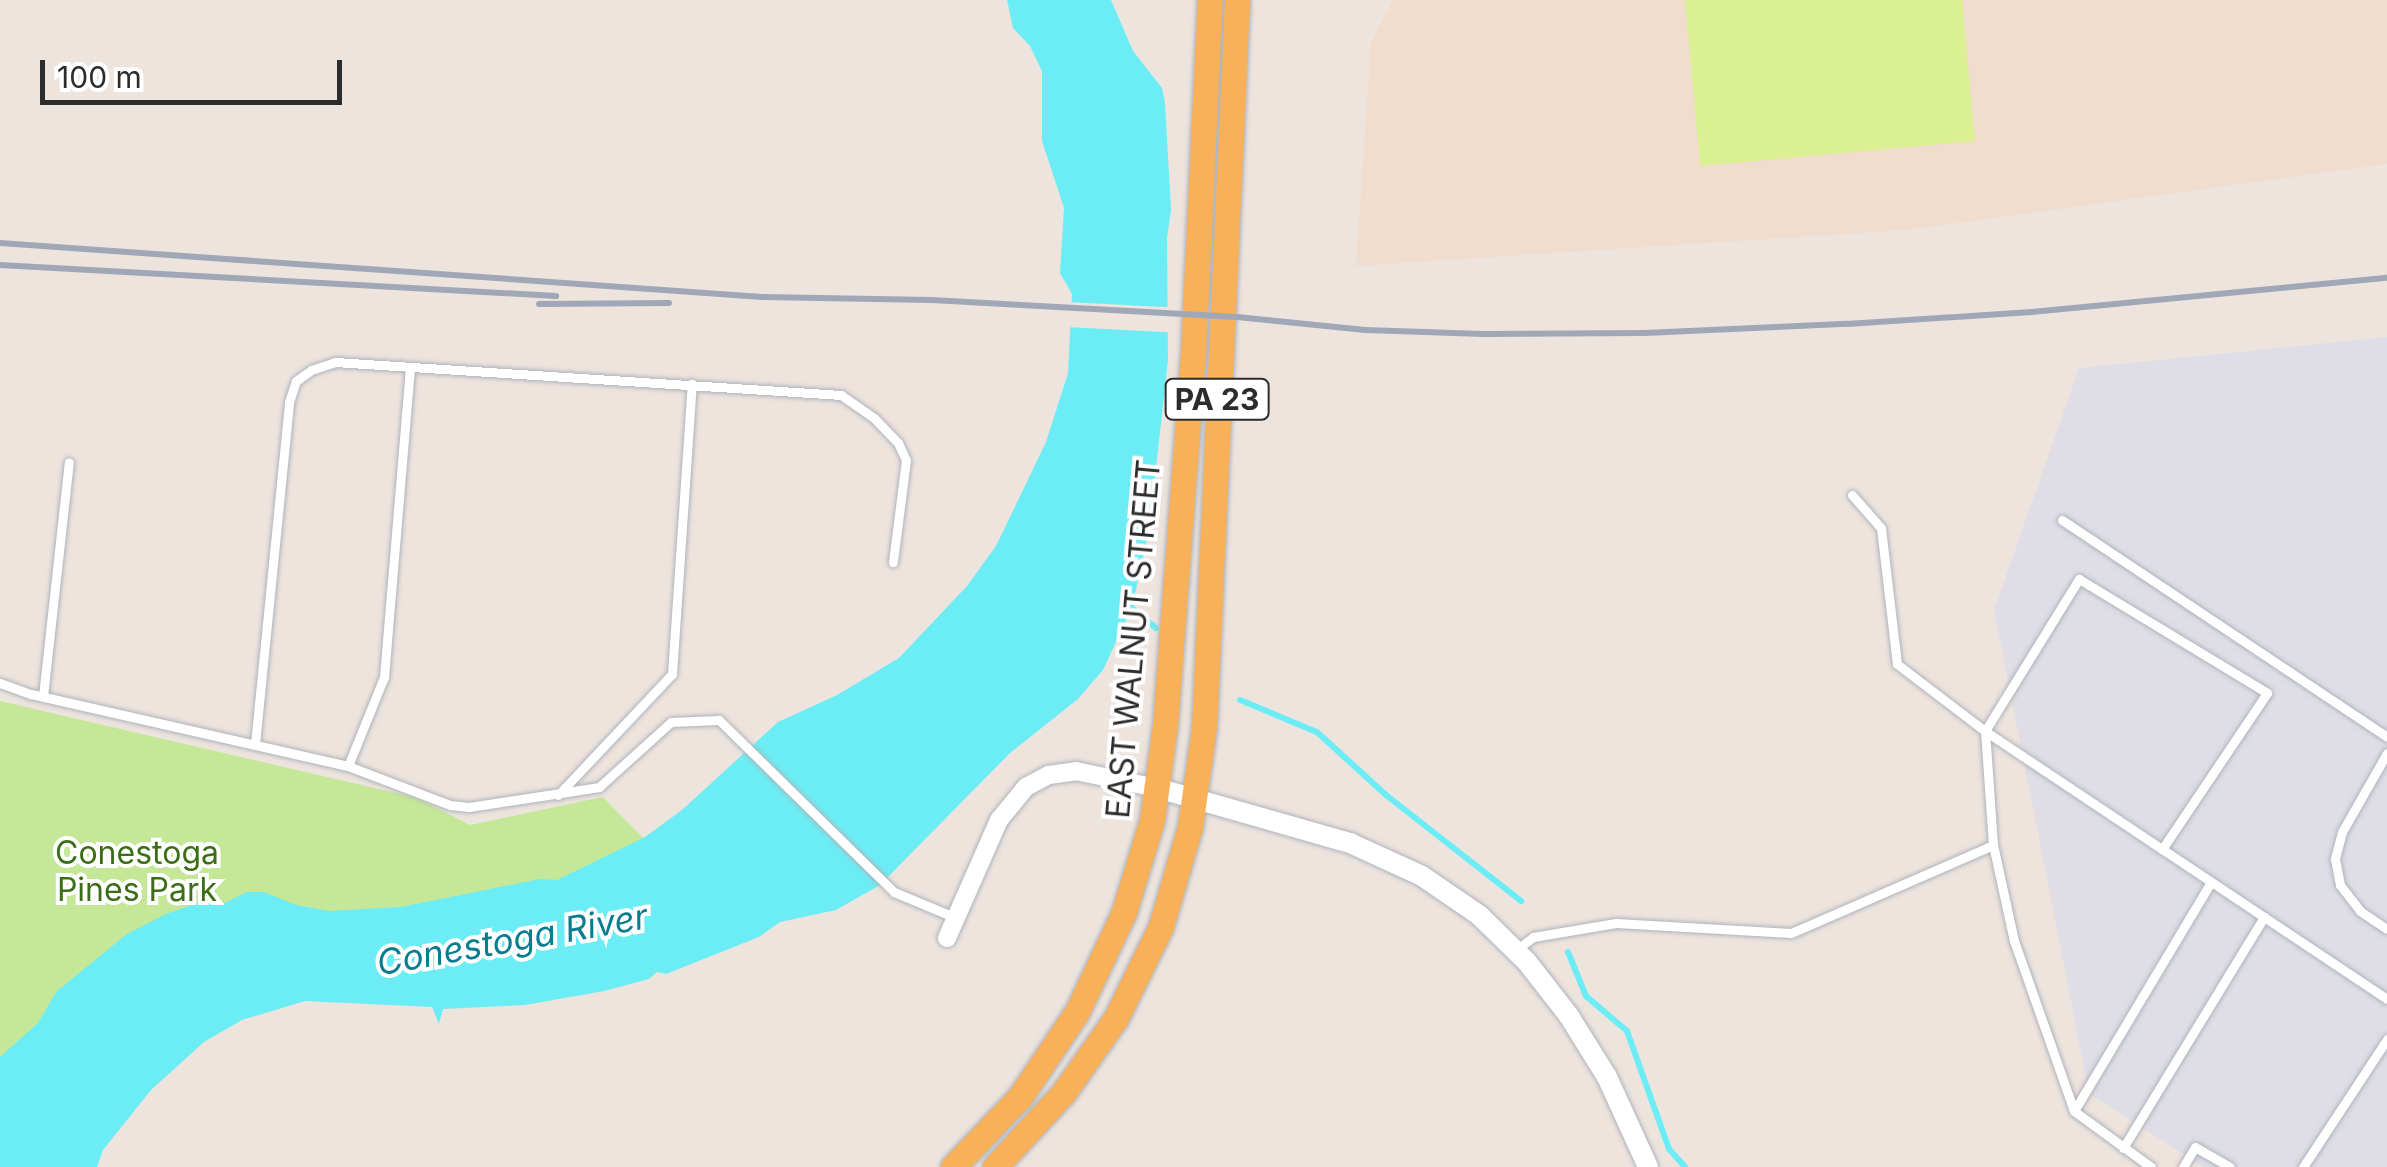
<!DOCTYPE html>
<html>
<head>
<meta charset="utf-8">
<style>
  body { margin:0 }
  #map { position:relative; width:2387px; height:1167px; overflow:hidden; background:#eee4de; font-family:Inter,sans-serif }
  div>[style] { position:absolute }
  [style*='--x'] { left:calc(var(--x)*1px); top:calc(var(--y)*1px); width:calc(var(--w)*1px); rotate:calc(var(--a)*1deg) }
  .industrial>* { inset:0; background:#dfdee7 }
  .education>* { inset:0; background:#f0ddcd }
  .green>* { inset:0; background:#c4e798 }
  .pitch>* { inset:0; background:#dbef93 }
  .water>* { inset:0; background:#6cedf5 }
  .pier>* { inset:0; background:#eee4de; transform-origin:0 0 }
  .stream>* { height:6px; margin:-3px; padding:0 3px; transform-origin:3px; border-radius:3px; background:#6cedf5 }
  .roads { filter:drop-shadow(0 0 2px #aeb4bc) drop-shadow(0 0 2px #aeb4bc) }
  .service>* { height:9px; margin:-4.5px; padding:0 4.5px; transform-origin:4.5px; border-radius:4.5px; background:#fff }
  .minor>* { height:18px; margin:-9px; padding:0 9px; transform-origin:9px; border-radius:9px; background:#fff }
  .tertiary>* { height:20px; margin:-10px; padding:0 10px; transform-origin:10px; border-radius:10px; background:#fff }
  .primary>* { height:25px; margin:-12.5px; padding:0 12.5px; transform-origin:12.5px; border-radius:12.5px; background:#f8b159 }
  .rail>* { height:6px; margin:-3px; padding:0 3px; transform-origin:3px; border-radius:3px; background:#a0a8b7 }
  span { translate:-50% -50%; white-space:nowrap; text-align:center; line-height:1.15; -webkit-text-stroke:8px #fff; paint-order:stroke }
  .shield-label span { padding:2px 8px; background:#fff; border:2px solid; border-radius:8px; -webkit-text-stroke-width:0 }
  .shield-label { font-size:30px; color:#2c2c2c; font-weight:700 }
  .street-label { font-size:32px; color:#2c2c2c }
  .park-label { font-size:32px; color:#3b6e17 }
  .water-label { font-size:35px; color:#087d8f; font-style:italic }
  .scale { position:absolute; left:40px; top:60px; width:302px; height:45px; box-sizing:border-box; border:5px solid #2c2c2c; border-top:0; padding-left:12px; font-size:30px; line-height:35px; white-space:nowrap; color:#2c2c2c; -webkit-text-stroke:8px #fff; paint-order:stroke }
</style>
</head>
<body>
<div id="map">
  <div class="industrial">
    <i style="clip-path:polygon(2387px 337px,2387px 1167px,2203px 1167px,2089px 1093px,1994px 610px,2079px 368px)"></i>
  </div>
  <div class="education">
    <i style="clip-path:polygon(1393px 0,2387px 0,2387px 164px,1906px 230px,1356px 266px,1371px 43px)"></i>
  </div>
  <div class="green">
    <i style="clip-path:polygon(0 701px,417px 798px,470px 825px,603px 797px,692px 888px,215px 986px,0 1167px)"></i>
  </div>
  <div class="pitch">
    <i style="clip-path:polygon(1685px 0,1962px 0,1975px 141px,1700px 166px)"></i>
  </div>
  <div class="water">
    <i style="clip-path:polygon(1007px 0,1111px 0,1133px 51px,1162px 88px,1165px 103px,1171px 210px,1167px 238px,1168px 360px,1149px 531px,1132px 607px,1103px 670px,1078px 699px,1010px 753px,880px 885px,836px 910px,780px 922px,759px 937px,666px 974px,657px 972px,649px 979px,604px 991px,525px 1005px,443px 1009px,439px 1024px,432px 1007px,305px 1001px,242px 1020px,204px 1042px,151px 1090px,103px 1150px,97px 1167px,0 1167px,0 1057px,38px 1023px,57px 991px,127px 934px,166px 914px,206px 900px,223px 904px,247px 892px,264px 892px,296px 905px,329px 911px,401px 907px,540px 879px,557px 880px,645px 837px,682px 810px,778px 722px,837px 695px,899px 658px,967px 586px,996px 546px,1046px 442px,1068px 373px,1072px 294px,1060px 273px,1064px 208px,1042px 141px,1042px 71px,1030px 46px,1013px 28px)"></i>
  </div>
  <div class="pier">
    <i style="left:1067px;top:302px;width:107px;height:25px;rotate:3deg"></i>
  </div>
  <div class="stream">
    <i style="--x:1126;--y:603;--w:39;--a:40"></i>
    <i style="--x:1240;--y:700;--w:83;--a:22.6"></i>
    <i style="--x:1317;--y:732;--w:93;--a:42.4"></i>
    <i style="--x:1386;--y:795;--w:172;--a:38.1"></i>
    <i style="--x:1568;--y:952;--w:48;--a:67.8"></i>
    <i style="--x:1586;--y:996;--w:54;--a:40.5"></i>
    <i style="--x:1627;--y:1031;--w:125;--a:70.4"></i>
    <i style="--x:1669;--y:1149;--w:24;--a:48"></i>
  </div>
  <div class="roads">
    <div class="service">
      <i style="--x:1852;--y:495;--w:44;--a:48.7"></i>
      <i style="--x:1881;--y:528;--w:137;--a:83.3"></i>
      <i style="--x:1897;--y:664;--w:111;--a:37.3"></i>
      <i style="--x:1985;--y:731;--w:213;--a:33.7"></i>
      <i style="--x:2062;--y:520;--w:391;--a:33.7"></i>
      <i style="--x:0;--y:683;--w:33;--a:20"></i>
      <i style="--x:31;--y:694;--w:325;--a:12.8"></i>
      <i style="--x:348;--y:766;--w:109;--a:20.9"></i>
      <i style="--x:450;--y:805;--w:19;--a:6"></i>
      <i style="--x:469;--y:807;--w:132;--a:-8.7"></i>
      <i style="--x:599;--y:787;--w:97;--a:-42.1"></i>
      <i style="--x:671;--y:722;--w:48;--a:-2.4"></i>
      <i style="--x:719;--y:720;--w:245;--a:44.5"></i>
      <i style="--x:894;--y:892;--w:65;--a:22.6"></i>
      <i style="--x:43;--y:696;--w:235;--a:-83.7"></i>
      <i style="--x:255;--y:744;--w:344;--a:-84.3"></i>
      <i style="--x:289;--y:402;--w:22;--a:-72"></i>
      <i style="--x:296;--y:381;--w:19;--a:-36"></i>
      <i style="--x:311;--y:370;--w:25;--a:-18"></i>
      <i style="--x:335;--y:362;--w:507;--a:3.73"></i>
      <i style="--x:841;--y:395;--w:40;--a:34.9"></i>
      <i style="--x:874;--y:418;--w:35;--a:46"></i>
      <i style="--x:898;--y:443;--w:19;--a:65"></i>
      <i style="--x:906;--y:460;--w:103;--a:97.3"></i>
      <i style="--x:2387;--y:753;--w:91;--a:119.7"></i>
      <i style="--x:2342;--y:832;--w:28;--a:105"></i>
      <i style="--x:2335;--y:859;--w:26;--a:79"></i>
      <i style="--x:2340;--y:885;--w:33;--a:52"></i>
      <i style="--x:2360;--y:911;--w:32;--a:34"></i>
      <i style="--x:348;--y:766;--w:96;--a:-68"></i>
      <i style="--x:384;--y:677;--w:311;--a:-85.2"></i>
      <i style="--x:558;--y:795;--w:166;--a:-46.7"></i>
      <i style="--x:672;--y:674;--w:291;--a:-86.1"></i>
      <i style="--x:1516;--y:950;--w:21;--a:-37"></i>
      <i style="--x:1533;--y:937;--w:84;--a:-9.6"></i>
      <i style="--x:1616;--y:923;--w:175;--a:3.3"></i>
      <i style="--x:1791;--y:933;--w:220;--a:-23.5"></i>
      <i style="--x:2074;--y:1111;--w:267;--a:-59.1"></i>
      <i style="--x:2123;--y:1148;--w:271;--a:-58.6"></i>
      <i style="--x:2151;--y:1167;--w:95;--a:-144"></i>
      <i style="--x:2074;--y:1111;--w:180;--a:-109.4"></i>
      <i style="--x:2014;--y:941;--w:98;--a:-102.3"></i>
      <i style="--x:1993;--y:845;--w:114;--a:-94"></i>
      <i style="--x:1985;--y:731;--w:179;--a:-58.3"></i>
      <i style="--x:2079;--y:579;--w:220;--a:31.2"></i>
      <i style="--x:2267;--y:693;--w:188;--a:123.9"></i>
      <i style="--x:2162;--y:849;--w:270;--a:33.7"></i>
      <i style="--x:2183;--y:1167;--w:23;--a:-59"></i>
      <i style="--x:2195;--y:1147;--w:40;--a:29.7"></i>
      <i style="--x:2303;--y:1167;--w:153;--a:-56.7"></i>
    </div>
    <div class="minor">
      <i style="--x:947;--y:938;--w:129;--a:-66.2"></i>
      <i style="--x:999;--y:820;--w:43;--a:-50.7"></i>
      <i style="--x:1026;--y:787;--w:26;--a:-28"></i>
      <i style="--x:1049;--y:775;--w:27;--a:-8"></i>
      <i style="--x:1076;--y:771;--w:83;--a:11.9"></i>
    </div>
    <div class="tertiary">
      <i style="--x:1157;--y:788;--w:201;--a:15.9"></i>
      <i style="--x:1350;--y:843;--w:79;--a:24.6"></i>
      <i style="--x:1422;--y:876;--w:69;--a:34.4"></i>
      <i style="--x:1479;--y:915;--w:67;--a:44.4"></i>
      <i style="--x:1527;--y:962;--w:68;--a:52.1"></i>
      <i style="--x:1569;--y:1016;--w:72;--a:58.1"></i>
      <i style="--x:1607;--y:1077;--w:99;--a:65.5"></i>
    </div>
    <div class="primary">
      <i style="--x:953;--y:1167;--w:97;--a:-46.3"></i>
      <i style="--x:1020;--y:1097;--w:102;--a:-56.2"></i>
      <i style="--x:1077;--y:1012;--w:110;--a:-64.8"></i>
      <i style="--x:1124;--y:912;--w:96;--a:-73.1"></i>
      <i style="--x:1152;--y:820;--w:96;--a:-82.2"></i>
      <i style="--x:1165;--y:725;--w:372;--a:-85.7"></i>
      <i style="--x:1193;--y:354;--w:354;--a:-87.3"></i>
      <i style="--x:995;--y:1167;--w:102;--a:-47.4"></i>
      <i style="--x:1064;--y:1092;--w:90;--a:-54.9"></i>
      <i style="--x:1116;--y:1018;--w:102;--a:-63.9"></i>
      <i style="--x:1161;--y:926;--w:103;--a:-73.7"></i>
      <i style="--x:1190;--y:827;--w:100;--a:-82"></i>
      <i style="--x:1204;--y:728;--w:729;--a:-87.4"></i>
    </div>
  </div>
  <div class="rail">
    <i style="--x:0;--y:243;--w:764;--a:4.05"></i>
    <i style="--x:762;--y:297;--w:170;--a:1"></i>
    <i style="--x:932;--y:300;--w:305;--a:3.2"></i>
    <i style="--x:1237;--y:317;--w:129;--a:5.8"></i>
    <i style="--x:1365;--y:330;--w:119;--a:1.9"></i>
    <i style="--x:1484;--y:334;--w:161;--a:-0.4"></i>
    <i style="--x:1645;--y:333;--w:202;--a:-2.6"></i>
    <i style="--x:1847;--y:324;--w:185;--a:-3.7"></i>
    <i style="--x:2032;--y:312;--w:357;--a:-5.5"></i>
    <i style="--x:0;--y:265;--w:557;--a:3.19"></i>
    <i style="--x:539;--y:304;--w:130;--a:-0.4"></i>
  </div>
  <div class="shield-label">
    <span style="left:1217px;top:399px">PA 23</span>
  </div>
  <div class="street-label">
    <span style="left:1134px;top:639px;rotate:-85deg">EAST WALNUT STREET</span>
  </div>
  <div class="park-label">
    <span style="left:137px;top:872px">Conestoga<br>Pines Park</span>
  </div>
  <div class="water-label">
    <span style="left:512px;top:939px;rotate:-10deg">Conestoga River</span>
  </div>
  <div class="scale">100 m</div>
</div>
</body>
</html>
